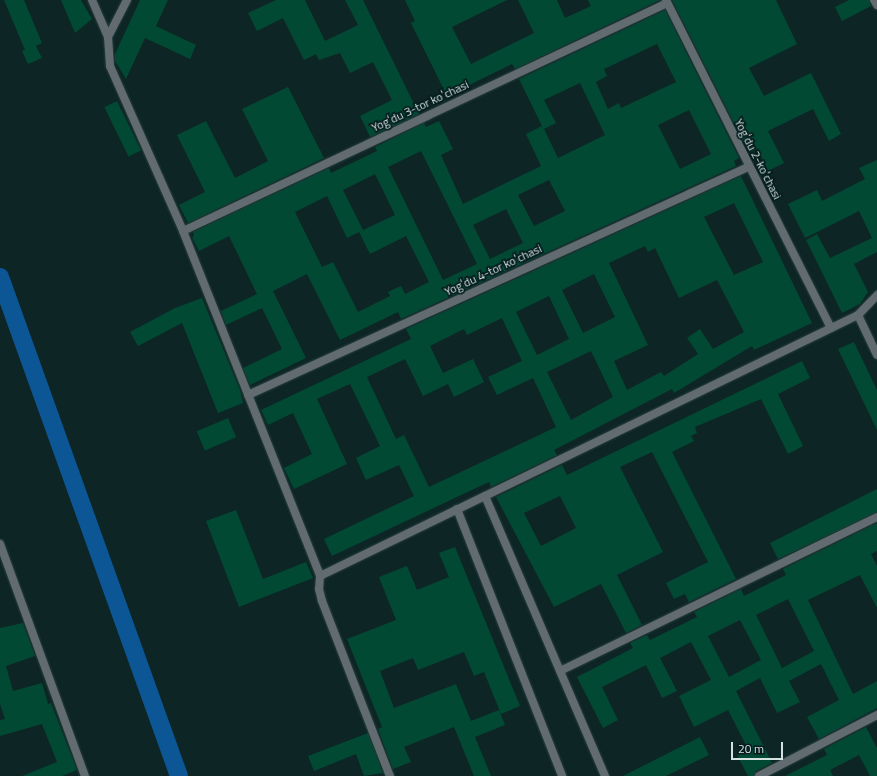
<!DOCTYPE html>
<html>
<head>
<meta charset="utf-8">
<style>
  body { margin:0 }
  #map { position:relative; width:877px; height:776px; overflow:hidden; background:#0d2525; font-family:"Titillium Web",sans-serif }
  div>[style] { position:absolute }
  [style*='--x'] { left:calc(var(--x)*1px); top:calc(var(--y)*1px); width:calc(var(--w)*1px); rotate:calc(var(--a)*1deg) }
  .canal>* { height:18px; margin:-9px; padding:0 9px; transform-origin:9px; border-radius:9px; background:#0c5695 }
  .building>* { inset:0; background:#024934; transform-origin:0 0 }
  .roads { filter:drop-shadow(0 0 1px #293f3f) drop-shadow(0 0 1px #293f3f) }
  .street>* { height:8px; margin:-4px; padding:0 4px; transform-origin:4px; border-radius:4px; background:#626c70 }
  span { translate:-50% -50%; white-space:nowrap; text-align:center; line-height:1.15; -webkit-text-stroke:3.5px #041c1c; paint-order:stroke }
  .street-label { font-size:12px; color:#d4e2e2 }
  .scale { position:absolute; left:731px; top:742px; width:52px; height:18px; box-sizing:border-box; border:2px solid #d4e2e2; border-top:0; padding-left:5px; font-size:12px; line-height:14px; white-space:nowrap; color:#d4e2e2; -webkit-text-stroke:3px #041c1c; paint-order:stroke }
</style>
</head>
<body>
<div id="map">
  <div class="canal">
    <i style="--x:0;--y:277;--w:530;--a:70.27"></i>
  </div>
  <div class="building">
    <i style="clip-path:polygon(4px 0,24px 0,42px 43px,34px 47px,36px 46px,42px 58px,28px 64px,22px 51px,25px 50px)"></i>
    <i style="clip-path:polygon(61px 0,81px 0,92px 19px,75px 33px)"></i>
    <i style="clip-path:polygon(140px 0,168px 0,156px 26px,196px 45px,190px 59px,145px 38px,126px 79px,115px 61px,115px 54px)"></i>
    <i style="clip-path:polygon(276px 0,305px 0,325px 41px,358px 25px,345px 0,363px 0,419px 114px,370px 137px,360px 116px,392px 100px,373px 62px,350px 73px,340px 53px,319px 60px,316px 54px,304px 60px,283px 18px,257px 31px,248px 13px)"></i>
    <i style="clip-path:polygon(405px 0,507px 0,452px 27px,471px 64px,534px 33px,518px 0,557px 0,565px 18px,591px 6px,588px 0,660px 0,515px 69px,512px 64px,447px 96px,411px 23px,415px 21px)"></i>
    <i style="clip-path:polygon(672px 0,776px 0,797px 44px,749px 68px,764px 96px,811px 73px,841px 134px,829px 141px,813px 109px,768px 131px,784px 163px,768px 171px,758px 149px,749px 153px)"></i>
    <i style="clip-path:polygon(849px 0,869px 0,871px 6px,842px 21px,835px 7px)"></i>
    <i style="clip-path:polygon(evenodd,665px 10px,739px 158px,734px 161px,736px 166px,401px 319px,398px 312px,340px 340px,307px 274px,273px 291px,306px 358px,250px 385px,243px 368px,282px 349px,262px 308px,226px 325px,221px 311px,257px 294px,229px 236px,199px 251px,192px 237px,194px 236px,193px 232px,329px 168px,331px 173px,377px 151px,375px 147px,424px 123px,426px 127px,439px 121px,453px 149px,441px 155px,463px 204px,541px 166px,526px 134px,542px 126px,519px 79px,665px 10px,657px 44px,676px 82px,621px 108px,619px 103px,608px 109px,596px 82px,607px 76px,604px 69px,657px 44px,665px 10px,580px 83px,605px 135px,558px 158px,544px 129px,556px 123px,544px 100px,580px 83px,665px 10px,689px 110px,711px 154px,680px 169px,658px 125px,689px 110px,665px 10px,421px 151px,477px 264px,443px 280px,388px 167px,421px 151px,665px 10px,375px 174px,395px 215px,363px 230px,343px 190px,375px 174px,665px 10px,549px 180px,565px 211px,534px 226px,518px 195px,549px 180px,665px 10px,327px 196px,347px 238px,359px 232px,370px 254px,406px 236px,429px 282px,405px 294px,401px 286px,388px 292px,390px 296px,358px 312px,333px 262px,322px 267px,295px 212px,327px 196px,665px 10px,506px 209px,523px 243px,490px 259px,473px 225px,506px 209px)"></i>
    <i style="clip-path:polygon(288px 87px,324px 158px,188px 223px,179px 205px,205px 192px,177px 135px,206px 121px,235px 178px,268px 161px,242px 109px)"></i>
    <i style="left:117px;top:101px;width:55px;height:14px;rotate:64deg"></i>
    <i style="clip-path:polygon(877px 160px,877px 252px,854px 264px,868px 292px,860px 304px,842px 313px,806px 240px,817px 234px,830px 258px,872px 238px,859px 211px,805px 238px,788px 204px,817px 190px,822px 201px,865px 179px,859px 168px)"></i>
    <i style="clip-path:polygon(evenodd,741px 176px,812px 323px,754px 350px,752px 346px,674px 393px,672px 389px,554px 450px,557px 455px,491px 487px,489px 482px,476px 488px,332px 556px,324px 539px,414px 496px,399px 465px,366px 480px,356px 458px,380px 446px,350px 384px,317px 399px,347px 464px,294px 489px,284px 468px,312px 454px,293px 413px,268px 425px,261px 410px,411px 339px,406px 329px,741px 176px,734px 203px,763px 262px,734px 275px,704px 217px,734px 203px,741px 176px,645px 246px,648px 252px,655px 248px,679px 298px,717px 280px,744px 332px,713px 349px,700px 329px,687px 338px,698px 354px,664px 376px,661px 372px,627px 390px,614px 361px,648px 345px,609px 263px,645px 246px,741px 176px,594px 274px,615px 317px,583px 333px,562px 290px,594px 274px,741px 176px,549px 296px,569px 339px,537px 355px,516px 312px,549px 296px,741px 176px,502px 318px,522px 361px,488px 377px,497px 395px,533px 378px,556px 427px,429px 487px,404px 435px,396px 439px,367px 377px,405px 359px,423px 396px,448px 384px,454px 397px,484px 382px,473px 359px,443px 373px,430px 346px,464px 329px,467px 335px,502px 318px,741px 176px,591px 351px,613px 397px,571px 420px,547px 372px,591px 351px)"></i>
    <i style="clip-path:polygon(202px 298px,240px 390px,243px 403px,218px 413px,182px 323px,138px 346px,130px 332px,175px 308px)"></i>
    <i style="clip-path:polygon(854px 342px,877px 390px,877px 430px,838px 349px)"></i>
    <i style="clip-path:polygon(evenodd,802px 361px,810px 378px,778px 394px,803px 446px,788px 454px,761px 399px,695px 427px,697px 433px,691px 436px,694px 441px,672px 452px,736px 579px,689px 602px,685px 594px,674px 599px,666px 583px,708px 562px,652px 452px,620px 467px,663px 552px,617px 575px,642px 625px,626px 633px,601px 584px,554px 607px,496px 497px,562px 465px,567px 475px,802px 361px,560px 496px,576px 528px,541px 546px,524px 513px,560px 496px)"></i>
    <i style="left:228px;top:418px;width:21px;height:34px;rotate:67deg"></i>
    <i style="clip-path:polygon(877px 489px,877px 512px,778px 559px,770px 543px)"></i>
    <i style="clip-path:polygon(236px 510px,263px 579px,306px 562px,313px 578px,239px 607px,206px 521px)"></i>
    <i style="clip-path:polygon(evenodd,877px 523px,877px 551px,871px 554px,877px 566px,877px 608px,860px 575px,808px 600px,853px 694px,877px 681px,877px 708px,819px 739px,807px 717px,839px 700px,821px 664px,789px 681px,800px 702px,777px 713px,760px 678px,736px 691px,772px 763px,756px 771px,754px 776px,748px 776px,737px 755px,748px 749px,728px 710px,694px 727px,679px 696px,711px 680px,691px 642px,660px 658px,677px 691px,662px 698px,646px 665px,602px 687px,618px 720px,603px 728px,577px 677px,633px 648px,630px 643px,647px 635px,650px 640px,697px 617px,694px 612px,741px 589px,744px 596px,786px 575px,783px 569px,877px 523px,788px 599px,814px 651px,782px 668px,756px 615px,788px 599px,877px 523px,740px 620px,761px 660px,729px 677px,708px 636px,740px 620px)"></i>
    <i style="clip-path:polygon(455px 547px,520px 706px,501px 714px,484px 672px,474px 676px,464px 652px,418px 670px,413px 658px,380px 671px,394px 708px,456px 684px,471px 721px,499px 710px,505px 725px,475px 737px,491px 776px,474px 776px,454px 727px,404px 747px,411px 762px,393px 769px,378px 729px,382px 727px,347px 639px,396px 620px,379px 577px,407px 566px,417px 590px,449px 577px,439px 553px)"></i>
    <i style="clip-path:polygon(23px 623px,35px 656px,6px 666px,13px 691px,42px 683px,48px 704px,51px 703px,77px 770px,62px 776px,22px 776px,57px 762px,42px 724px,0 736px,0 720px,5px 719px,0 704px,0 628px)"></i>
    <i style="clip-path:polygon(866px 727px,877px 748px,877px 776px,870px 776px,859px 755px,830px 770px,833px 776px,785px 776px,827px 755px,824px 749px)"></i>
    <i style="clip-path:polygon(368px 733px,383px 773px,364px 776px,356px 754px,314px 771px,308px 756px)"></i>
    <i style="clip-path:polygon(700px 737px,709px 755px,666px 776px,623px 776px)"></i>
  </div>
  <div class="roads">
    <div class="street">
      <i style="--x:92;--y:0;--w:40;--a:66.6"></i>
      <i style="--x:108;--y:37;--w:29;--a:86"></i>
      <i style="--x:110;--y:66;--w:180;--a:66.1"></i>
      <i style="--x:183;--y:231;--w:371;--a:68.3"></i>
      <i style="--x:320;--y:576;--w:13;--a:94"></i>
      <i style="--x:319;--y:589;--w:12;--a:76"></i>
      <i style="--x:322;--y:601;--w:188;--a:68.8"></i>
      <i style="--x:666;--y:0;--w:367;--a:63.3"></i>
      <i style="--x:874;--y:0;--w:6;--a:59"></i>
      <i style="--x:108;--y:37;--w:42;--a:-62.8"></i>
      <i style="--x:183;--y:231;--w:535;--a:-25.22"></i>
      <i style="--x:858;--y:315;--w:44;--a:64.6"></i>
      <i style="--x:248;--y:395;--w:550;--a:-24.51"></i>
      <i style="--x:485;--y:496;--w:305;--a:66.8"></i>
      <i style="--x:457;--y:509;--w:287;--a:68.5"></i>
      <i style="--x:0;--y:544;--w:247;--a:69.9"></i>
      <i style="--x:320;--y:576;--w:598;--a:-25.88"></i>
      <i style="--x:858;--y:315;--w:28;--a:-46"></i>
      <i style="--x:560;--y:671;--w:352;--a:-25.9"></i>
      <i style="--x:759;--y:776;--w:133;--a:-27.3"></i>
    </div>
  </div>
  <div class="street-label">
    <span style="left:420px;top:106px;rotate:-25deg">Yogʻdu 3-tor koʻchasi</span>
    <span style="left:758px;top:159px;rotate:63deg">Yogʻdu 2-koʻchasi</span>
    <span style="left:493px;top:270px;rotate:-25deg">Yogʻdu 4-tor koʻchasi</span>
  </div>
  <div class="scale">20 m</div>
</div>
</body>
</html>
